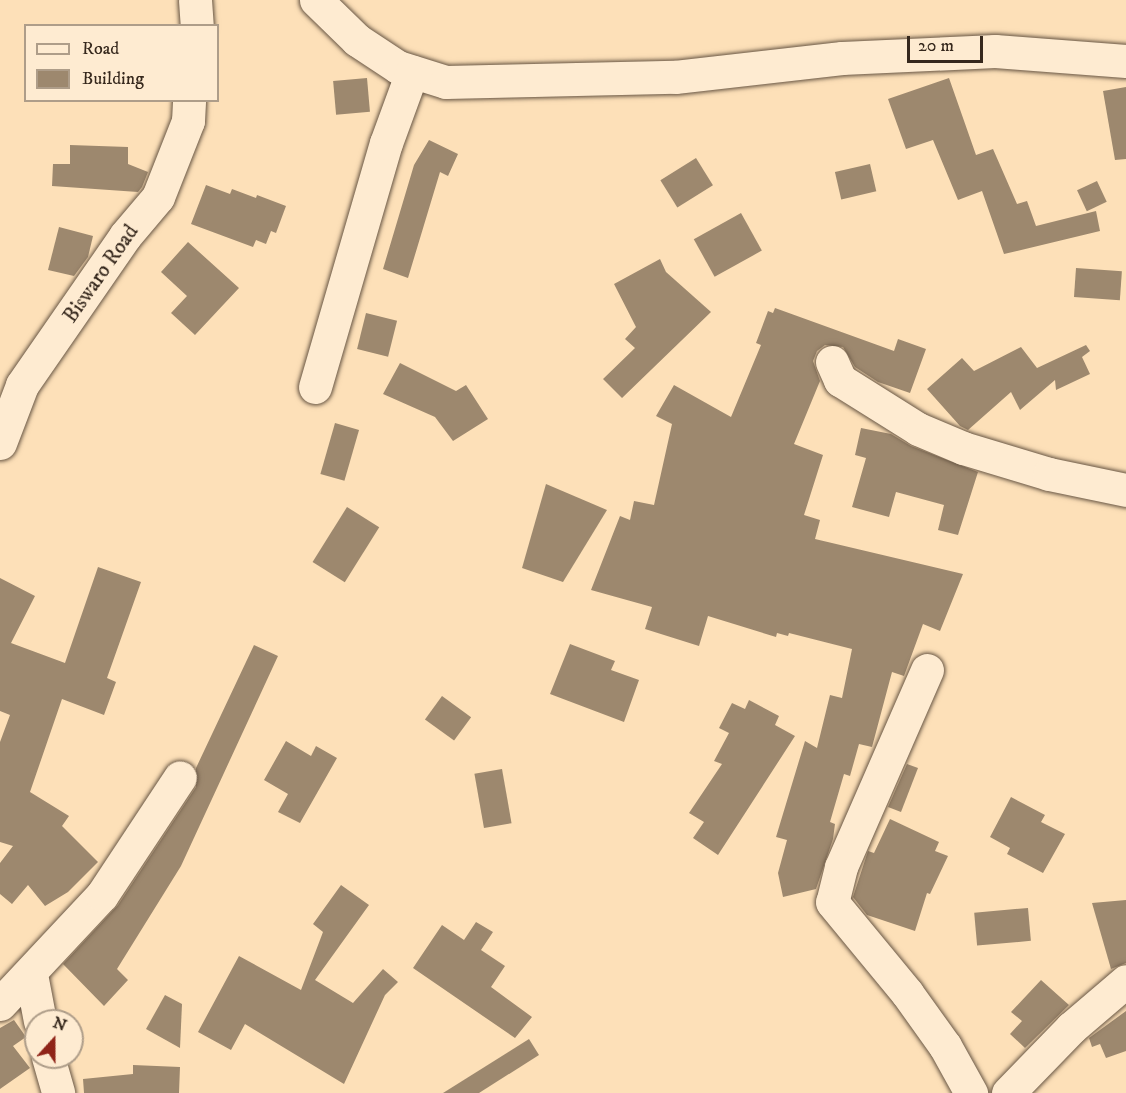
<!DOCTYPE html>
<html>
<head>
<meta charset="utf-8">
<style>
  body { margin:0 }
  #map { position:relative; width:1126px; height:1093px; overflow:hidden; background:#fde0b8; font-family:"IM FELL DW Pica",serif }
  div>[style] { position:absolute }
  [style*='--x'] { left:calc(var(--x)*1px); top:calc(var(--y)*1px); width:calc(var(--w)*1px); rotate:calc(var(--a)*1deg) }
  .building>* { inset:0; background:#9d886e; transform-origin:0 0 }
  .roads { filter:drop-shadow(0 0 2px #685644) drop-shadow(0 0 2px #685644) }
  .minor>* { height:33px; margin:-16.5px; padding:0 16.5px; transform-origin:16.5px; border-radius:16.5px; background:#feebd1 }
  span { translate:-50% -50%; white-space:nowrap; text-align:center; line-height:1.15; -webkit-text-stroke:4.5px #feebd1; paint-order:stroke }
  .street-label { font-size:21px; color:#36281d }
  .legend { position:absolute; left:24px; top:24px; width:195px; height:78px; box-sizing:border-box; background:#feebd1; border:2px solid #ae9d89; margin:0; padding:8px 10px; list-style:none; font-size:18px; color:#36281d }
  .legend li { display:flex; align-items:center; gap:12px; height:30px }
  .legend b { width:30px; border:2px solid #ae9d89 }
  .north { position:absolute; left:24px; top:1009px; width:60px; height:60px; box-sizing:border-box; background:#feebd1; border:2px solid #ae9d89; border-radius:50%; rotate:21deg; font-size:16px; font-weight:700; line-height:24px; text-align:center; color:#36281d }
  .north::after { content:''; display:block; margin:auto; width:21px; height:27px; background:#8f2418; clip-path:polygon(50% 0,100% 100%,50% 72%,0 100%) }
  .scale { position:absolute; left:907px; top:36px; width:76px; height:27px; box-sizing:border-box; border:3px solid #36281d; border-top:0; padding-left:8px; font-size:18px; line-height:21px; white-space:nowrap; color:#36281d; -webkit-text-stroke:4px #feebd1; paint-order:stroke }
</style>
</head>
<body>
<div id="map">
  <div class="building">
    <i style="left:367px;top:78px;width:34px;height:34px;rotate:85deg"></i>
    <i style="clip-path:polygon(949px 78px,976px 155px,993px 149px,1017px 204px,1027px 201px,1036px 226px,1096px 211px,1100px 231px,1004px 254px,982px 191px,958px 200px,933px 140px,906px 149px,888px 99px)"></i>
    <i style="clip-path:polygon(1126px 87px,1126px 159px,1115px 160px,1103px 91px)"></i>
    <i style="clip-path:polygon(429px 140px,458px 154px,448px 176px,440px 172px,408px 278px,383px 269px,414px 165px)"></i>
    <i style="clip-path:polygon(70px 145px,128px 147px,128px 164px,148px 172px,142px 187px,138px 192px,52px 186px,53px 164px,70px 164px)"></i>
    <i style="left:696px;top:158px;width:32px;height:42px;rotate:58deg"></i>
    <i style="left:870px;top:164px;width:28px;height:36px;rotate:77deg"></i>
    <i style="left:1097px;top:181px;width:23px;height:22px;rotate:65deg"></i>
    <i style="clip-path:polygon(206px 185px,230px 194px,232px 189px,256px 198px,257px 195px,286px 206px,276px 233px,271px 231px,266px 244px,256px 240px,253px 247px,191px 224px)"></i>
    <i style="left:741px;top:213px;width:43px;height:54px;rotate:61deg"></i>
    <i style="clip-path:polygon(59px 227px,93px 236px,88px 257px,74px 276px,48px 270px)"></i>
    <i style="clip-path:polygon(188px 242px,239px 288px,195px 335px,171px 313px,187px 296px,161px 272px)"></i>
    <i style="clip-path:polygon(660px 259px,666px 272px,711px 312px,622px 398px,603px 379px,635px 348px,625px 339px,636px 327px,614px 284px)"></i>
    <i style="left:1076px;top:268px;width:46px;height:29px;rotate:4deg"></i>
    <i style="clip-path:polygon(775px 308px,894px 351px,898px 339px,926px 349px,910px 393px,878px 382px,855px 367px,843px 347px,825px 345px,817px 351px,813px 361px,820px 381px,794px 444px,823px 455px,804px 515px,820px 520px,815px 539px,963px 574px,940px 631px,923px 624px,904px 676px,892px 672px,872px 747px,859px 744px,850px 776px,844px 774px,830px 822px,835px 824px,833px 839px,816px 889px,783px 897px,778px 873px,787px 840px,776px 837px,805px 741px,817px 748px,830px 695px,842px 698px,852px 649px,789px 633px,788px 636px,777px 633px,776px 637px,708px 616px,699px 646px,645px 629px,652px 607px,591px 590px,620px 516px,630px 520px,634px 501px,654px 505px,672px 424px,656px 416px,674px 385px,731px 417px,761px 345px,756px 343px,768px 311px,773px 313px)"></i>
    <i style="left:366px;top:313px;width:32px;height:37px;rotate:14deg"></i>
    <i style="clip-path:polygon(1086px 345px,1090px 351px,1082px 357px,1090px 374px,1056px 390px,1055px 380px,1020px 410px,1011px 392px,968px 430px,960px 426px,927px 389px,962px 358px,974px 371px,1021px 347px,1037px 368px)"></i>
    <i style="clip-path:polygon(400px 363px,456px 391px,466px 385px,488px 419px,453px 441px,435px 417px,383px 394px)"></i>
    <i style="left:335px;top:423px;width:25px;height:53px;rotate:16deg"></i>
    <i style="clip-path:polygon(861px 428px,891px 434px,911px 446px,978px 472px,958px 535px,938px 530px,944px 505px,896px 492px,889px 517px,852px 507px,866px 458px,855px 455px)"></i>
    <i style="clip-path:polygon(546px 484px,607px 510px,563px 582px,522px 568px)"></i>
    <i style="left:347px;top:507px;width:38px;height:65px;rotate:32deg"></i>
    <i style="clip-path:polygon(98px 567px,141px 582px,107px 678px,116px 682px,104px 715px,62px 699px,30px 792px,69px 816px,62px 826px,98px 862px,68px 892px,45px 906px,28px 885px,12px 904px,0 894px,0 863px,13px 846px,0 842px,0 742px,10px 715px,0 711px,0 578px,35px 596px,11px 643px,65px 663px)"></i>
    <i style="clip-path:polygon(570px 644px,615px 661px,611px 670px,639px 680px,624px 722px,550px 694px)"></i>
    <i style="clip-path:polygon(254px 645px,278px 656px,181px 866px,117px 969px,128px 980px,104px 1006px,63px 964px,118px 905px,196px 787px,196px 768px)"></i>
    <i style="left:442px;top:696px;width:36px;height:29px;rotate:36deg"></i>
    <i style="clip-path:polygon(749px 700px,779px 716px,775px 725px,795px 736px,718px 855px,693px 838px,704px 822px,689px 813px,722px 764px,714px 761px,729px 733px,719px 728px,732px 703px,745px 709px)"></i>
    <i style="clip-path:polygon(286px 741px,311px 756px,316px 746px,337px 758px,300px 823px,278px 812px,288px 794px,264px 780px)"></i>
    <i style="clip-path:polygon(907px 764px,918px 768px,901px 812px,888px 807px)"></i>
    <i style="left:502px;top:769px;width:55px;height:28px;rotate:80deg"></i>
    <i style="clip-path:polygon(1011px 797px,1045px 815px,1041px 822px,1065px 834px,1043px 873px,1007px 854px,1010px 848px,990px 837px)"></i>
    <i style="clip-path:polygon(890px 819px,939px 842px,935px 851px,948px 856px,930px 894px,927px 893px,915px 931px,867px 915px,853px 897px,868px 851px,874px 853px)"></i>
    <i style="clip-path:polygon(341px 885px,369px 905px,315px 980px,353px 1003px,383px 969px,398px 982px,385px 995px,344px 1084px,245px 1024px,231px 1050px,198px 1032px,239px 956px,301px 990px,323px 932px,313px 924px)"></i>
    <i style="clip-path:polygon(1126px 900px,1126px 963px,1111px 969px,1092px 903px)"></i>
    <i style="left:1028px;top:908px;width:33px;height:54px;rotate:85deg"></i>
    <i style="clip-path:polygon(476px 922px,493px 932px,481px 950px,505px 966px,491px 987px,532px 1017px,515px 1038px,413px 968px,442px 925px,464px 940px)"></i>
    <i style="clip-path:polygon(1041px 980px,1069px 1005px,1025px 1048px,1010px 1034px,1022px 1021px,1011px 1012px)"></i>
    <i style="clip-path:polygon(165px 995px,182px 1004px,180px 1048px,146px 1029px)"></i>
    <i style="clip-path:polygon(1126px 1011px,1126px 1051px,1106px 1058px,1100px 1044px,1092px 1047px,1089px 1038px)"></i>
    <i style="clip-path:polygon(14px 1020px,26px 1037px,13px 1046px,30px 1068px,0 1089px,0 1028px)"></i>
    <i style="clip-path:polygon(529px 1039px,539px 1055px,479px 1093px,443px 1093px)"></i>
    <i style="clip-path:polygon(133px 1065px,180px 1067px,179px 1093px,84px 1093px,83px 1079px,133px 1074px)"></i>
  </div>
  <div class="roads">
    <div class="minor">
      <i style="--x:195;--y:0;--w:26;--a:86"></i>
      <i style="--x:316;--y:0;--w:57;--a:44.3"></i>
      <i style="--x:357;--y:40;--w:49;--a:33.4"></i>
      <i style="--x:398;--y:67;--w:50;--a:17.4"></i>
      <i style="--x:446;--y:82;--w:229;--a:-1.3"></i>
      <i style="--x:675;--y:77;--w:168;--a:-6.5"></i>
      <i style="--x:842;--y:58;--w:153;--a:-2.6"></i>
      <i style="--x:995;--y:51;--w:131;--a:4.4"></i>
      <i style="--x:832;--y:362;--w:20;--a:66"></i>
      <i style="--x:840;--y:380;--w:92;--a:32.1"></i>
      <i style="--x:918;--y:429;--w:49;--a:22.9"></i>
      <i style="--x:963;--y:448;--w:90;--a:16.8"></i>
      <i style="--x:1049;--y:474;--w:79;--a:11.7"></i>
      <i style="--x:315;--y:387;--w:254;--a:-73.8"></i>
      <i style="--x:386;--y:143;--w:76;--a:-69.9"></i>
      <i style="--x:0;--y:443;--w:62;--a:-69.2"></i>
      <i style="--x:22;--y:385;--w:181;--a:-55.3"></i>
      <i style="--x:125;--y:236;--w:51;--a:-49.8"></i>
      <i style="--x:158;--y:197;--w:82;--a:-68.5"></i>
      <i style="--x:188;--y:121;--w:21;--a:-87"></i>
      <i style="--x:927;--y:670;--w:215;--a:113.6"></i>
      <i style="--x:841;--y:867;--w:36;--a:104"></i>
      <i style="--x:832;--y:902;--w:118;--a:50.5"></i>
      <i style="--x:907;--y:993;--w:65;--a:54.4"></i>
      <i style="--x:945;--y:1046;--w:54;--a:61"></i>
      <i style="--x:31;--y:974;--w:48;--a:79.2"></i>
      <i style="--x:0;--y:1004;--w:149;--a:-46.9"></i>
      <i style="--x:102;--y:895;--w:141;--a:-56.5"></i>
      <i style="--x:48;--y:1057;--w:37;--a:74"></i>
      <i style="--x:1008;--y:1093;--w:91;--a:-45.9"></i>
      <i style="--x:1071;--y:1028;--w:72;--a:-40.5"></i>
    </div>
  </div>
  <div class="street-label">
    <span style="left:101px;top:274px;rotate:-55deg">Biswaro Road</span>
  </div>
  <ul class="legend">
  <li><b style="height:8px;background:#feebd1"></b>Road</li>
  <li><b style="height:16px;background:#9d886e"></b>Building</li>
  </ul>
  <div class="north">N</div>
  <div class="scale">20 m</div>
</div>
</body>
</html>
